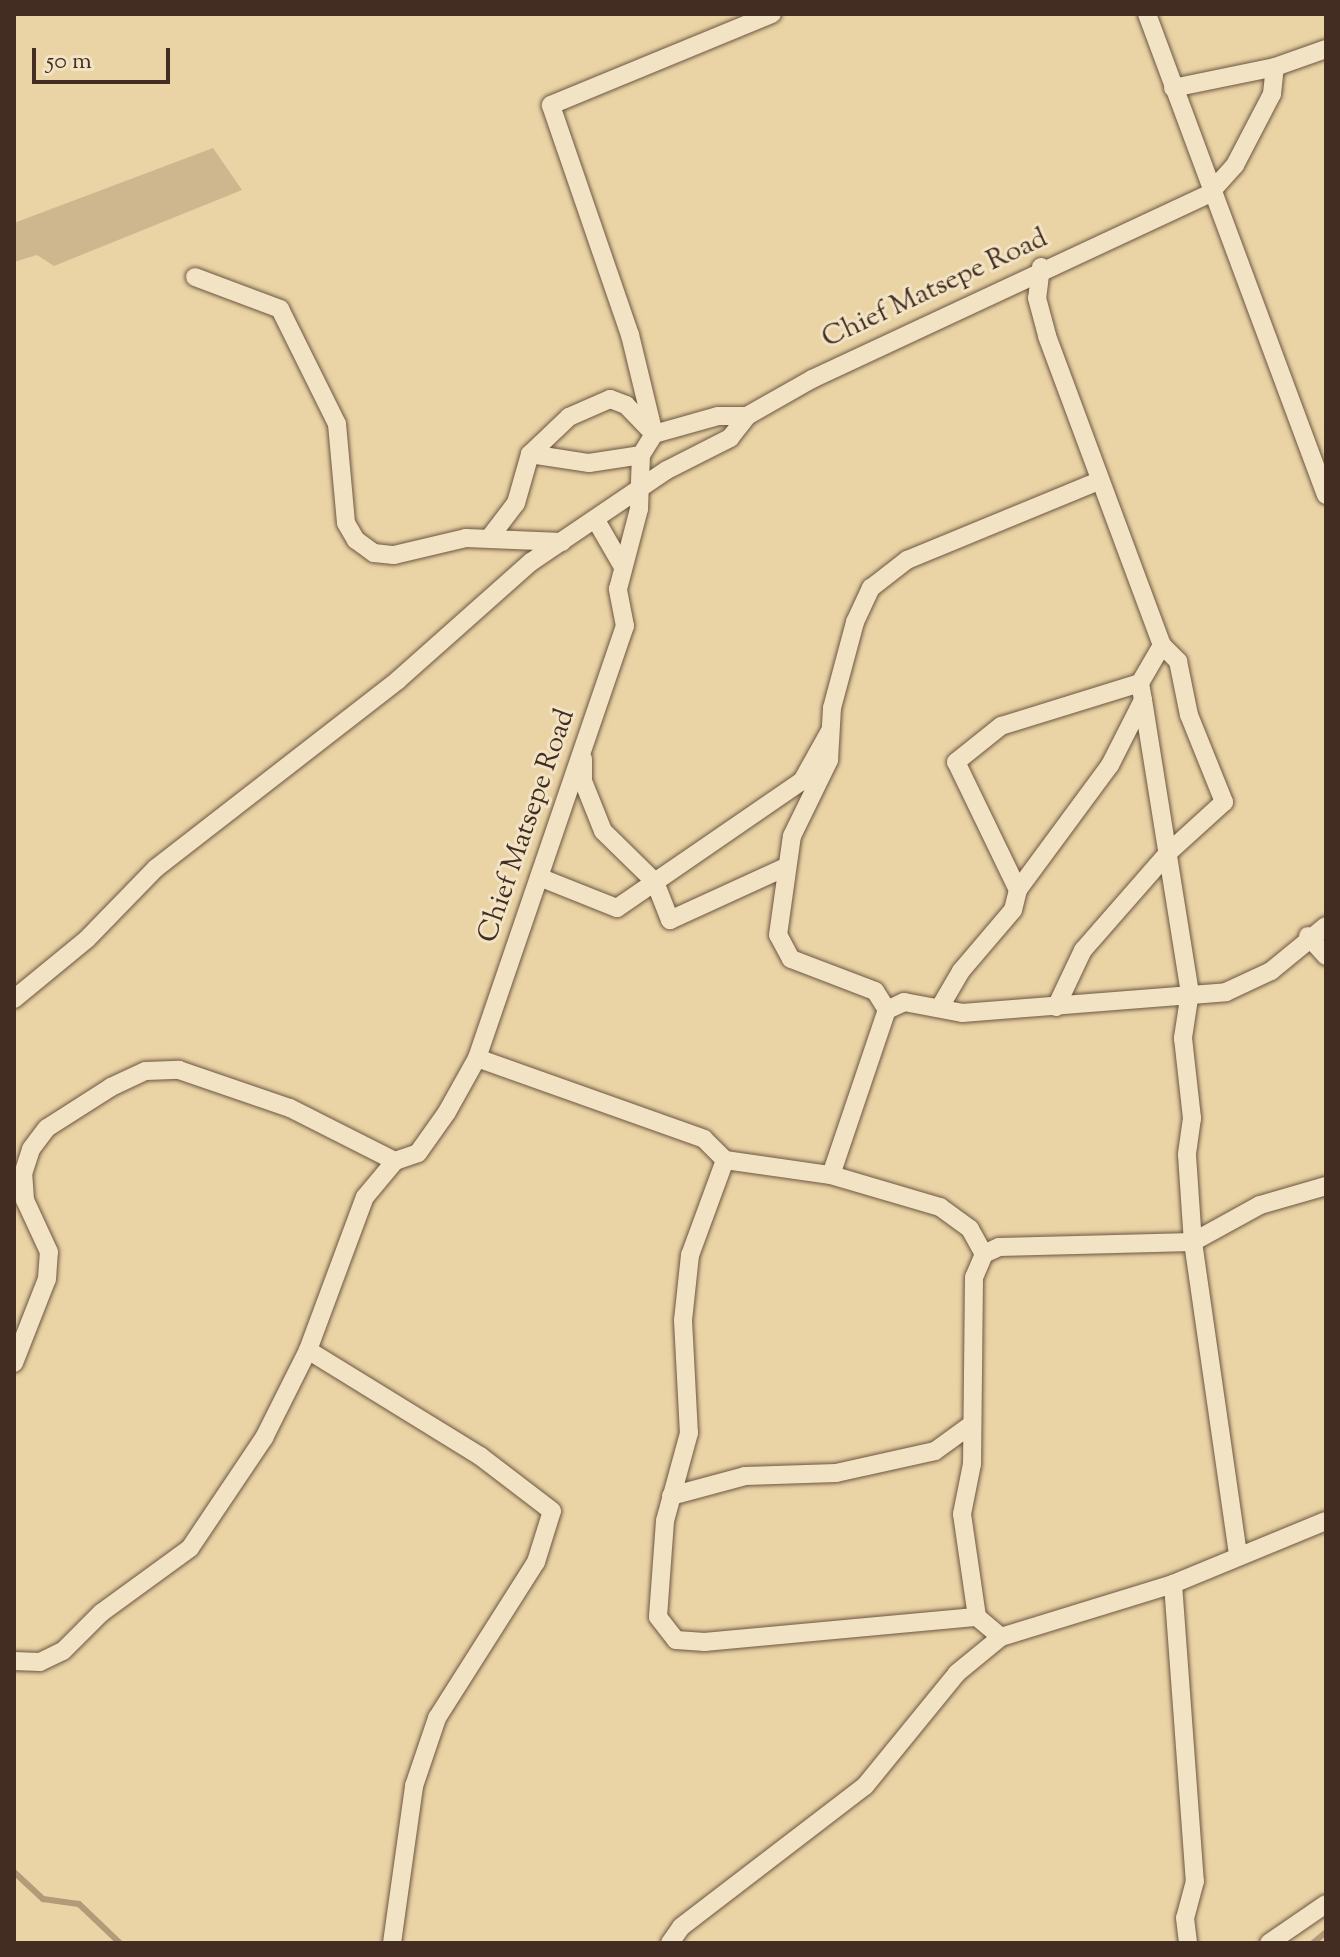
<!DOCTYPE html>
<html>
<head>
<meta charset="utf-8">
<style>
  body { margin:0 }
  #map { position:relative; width:1340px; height:1957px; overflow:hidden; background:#ead4a5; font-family:"Sorts Mill Goudy",serif }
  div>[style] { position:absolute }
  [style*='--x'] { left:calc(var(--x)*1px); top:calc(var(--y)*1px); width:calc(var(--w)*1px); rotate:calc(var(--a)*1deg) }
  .green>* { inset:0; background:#ceb78f }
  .stream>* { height:6px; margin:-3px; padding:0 3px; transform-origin:3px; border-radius:3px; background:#b19b78 }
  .roads { filter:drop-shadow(0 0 2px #6d5643) drop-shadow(0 0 2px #6d5643) }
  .minor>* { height:18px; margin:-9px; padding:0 9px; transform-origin:9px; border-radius:9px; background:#f1e3c4 }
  span { translate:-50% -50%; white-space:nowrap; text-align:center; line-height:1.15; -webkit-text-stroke:6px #f1e3c4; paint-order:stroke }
  .street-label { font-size:28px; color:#432c22 }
  .frame { position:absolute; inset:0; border:16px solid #432c22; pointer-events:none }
  .scale { position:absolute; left:32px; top:48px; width:138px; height:36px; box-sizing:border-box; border:4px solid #432c22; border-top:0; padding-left:10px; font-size:24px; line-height:28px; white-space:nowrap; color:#432c22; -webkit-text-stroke:6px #f1e3c4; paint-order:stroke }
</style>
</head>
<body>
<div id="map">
  <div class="green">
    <i style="clip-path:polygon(213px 148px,242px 190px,54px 266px,37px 255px,14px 262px,14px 223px)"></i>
  </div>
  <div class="stream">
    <i style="--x:14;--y:1872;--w:40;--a:43"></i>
    <i style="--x:43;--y:1899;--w:36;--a:8"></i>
    <i style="--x:79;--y:1904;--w:57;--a:43.6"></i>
    <i style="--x:1313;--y:1943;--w:17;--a:-40"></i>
  </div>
  <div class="roads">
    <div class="minor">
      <i style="--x:1147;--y:14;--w:513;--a:69.59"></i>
      <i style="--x:1173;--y:88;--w:104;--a:-11.6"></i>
      <i style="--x:1275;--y:67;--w:54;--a:-19.4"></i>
      <i style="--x:1041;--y:267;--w:31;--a:97"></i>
      <i style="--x:1037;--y:298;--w:39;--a:75"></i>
      <i style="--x:1047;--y:336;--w:330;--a:69.6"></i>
      <i style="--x:1162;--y:645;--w:23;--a:45"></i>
      <i style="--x:1178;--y:661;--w:55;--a:78.5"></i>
      <i style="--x:1189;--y:715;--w:94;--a:68.1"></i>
      <i style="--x:1224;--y:802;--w:76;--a:137.7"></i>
      <i style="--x:1168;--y:853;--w:129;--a:131.2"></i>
      <i style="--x:1083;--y:950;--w:63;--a:115.3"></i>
      <i style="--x:195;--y:277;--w:91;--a:20.6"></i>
      <i style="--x:280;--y:309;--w:128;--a:63.6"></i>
      <i style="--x:337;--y:424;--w:99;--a:84.8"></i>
      <i style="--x:346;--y:523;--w:20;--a:60"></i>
      <i style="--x:356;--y:540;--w:22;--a:36"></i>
      <i style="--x:374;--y:553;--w:20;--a:6"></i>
      <i style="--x:394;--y:555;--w:74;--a:-13.3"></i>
      <i style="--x:466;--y:538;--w:96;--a:2.4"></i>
      <i style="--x:747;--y:416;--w:29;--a:180"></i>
      <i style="--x:718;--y:416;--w:66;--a:164.3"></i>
      <i style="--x:654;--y:434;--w:102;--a:-103.6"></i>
      <i style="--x:630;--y:335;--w:243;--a:-109"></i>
      <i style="--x:551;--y:105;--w:239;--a:-22.4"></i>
      <i style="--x:530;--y:454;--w:60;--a:8.7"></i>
      <i style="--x:589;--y:463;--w:53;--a:-8.7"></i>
      <i style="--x:597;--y:522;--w:52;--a:60"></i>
      <i style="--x:1140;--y:683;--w:17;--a:80"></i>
      <i style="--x:1143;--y:700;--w:73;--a:116.9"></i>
      <i style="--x:1110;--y:765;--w:155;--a:126.4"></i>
      <i style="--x:1018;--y:890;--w:142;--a:-115.8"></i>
      <i style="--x:956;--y:762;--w:58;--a:-38.7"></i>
      <i style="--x:1001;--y:726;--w:145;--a:-17.2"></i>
      <i style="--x:1140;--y:683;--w:44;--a:-59.9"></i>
      <i style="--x:1143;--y:700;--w:296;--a:80.9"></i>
      <i style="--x:1190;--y:992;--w:47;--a:98.7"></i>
      <i style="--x:1183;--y:1038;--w:81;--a:83.6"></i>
      <i style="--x:1192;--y:1118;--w:37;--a:98"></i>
      <i style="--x:1187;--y:1155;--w:87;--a:86.1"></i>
      <i style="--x:1193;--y:1242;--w:315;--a:81.8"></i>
      <i style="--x:583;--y:759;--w:22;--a:90"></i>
      <i style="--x:583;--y:781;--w:54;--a:68.2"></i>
      <i style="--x:603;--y:831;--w:73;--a:44.4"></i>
      <i style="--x:655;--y:882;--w:41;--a:68.5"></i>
      <i style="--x:670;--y:920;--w:128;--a:-24.6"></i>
      <i style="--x:539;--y:877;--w:84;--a:21.7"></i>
      <i style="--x:617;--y:908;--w:224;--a:-34.5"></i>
      <i style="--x:802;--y:781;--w:57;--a:-60.8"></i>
      <i style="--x:1308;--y:936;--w:27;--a:48"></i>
      <i style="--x:14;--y:999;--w:94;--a:-39.4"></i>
      <i style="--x:87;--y:939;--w:99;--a:-45.8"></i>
      <i style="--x:156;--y:868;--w:306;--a:-37.8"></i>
      <i style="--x:398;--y:680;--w:178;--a:-41.6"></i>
      <i style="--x:531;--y:562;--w:164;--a:-34.1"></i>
      <i style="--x:667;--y:470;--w:71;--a:-26.9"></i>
      <i style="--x:730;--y:438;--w:28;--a:-52"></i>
      <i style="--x:747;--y:416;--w:75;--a:-29.6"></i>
      <i style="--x:812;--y:379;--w:438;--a:-25"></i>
      <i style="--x:1209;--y:194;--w:39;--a:-48"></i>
      <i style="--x:1235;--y:165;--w:80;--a:-62.5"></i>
      <i style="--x:1272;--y:94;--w:27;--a:-84"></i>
      <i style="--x:940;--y:1007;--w:42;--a:-59.7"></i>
      <i style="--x:961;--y:971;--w:80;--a:-49.6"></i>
      <i style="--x:1013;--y:910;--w:21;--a:-76"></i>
      <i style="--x:887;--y:1010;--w:19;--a:-25"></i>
      <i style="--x:904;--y:1002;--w:59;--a:10.7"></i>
      <i style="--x:962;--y:1013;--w:265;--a:-4.5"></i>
      <i style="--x:1226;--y:992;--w:50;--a:-25"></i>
      <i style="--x:1271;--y:971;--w:71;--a:-39.3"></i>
      <i style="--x:477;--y:1058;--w:241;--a:19.6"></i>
      <i style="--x:704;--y:1139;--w:30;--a:45"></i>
      <i style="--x:725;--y:1160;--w:107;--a:8.1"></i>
      <i style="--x:831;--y:1175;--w:114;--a:16.4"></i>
      <i style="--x:940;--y:1207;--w:37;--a:36"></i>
      <i style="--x:970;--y:1229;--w:29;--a:61"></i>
      <i style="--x:725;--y:1160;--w:101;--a:110.2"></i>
      <i style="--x:690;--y:1255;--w:65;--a:96.1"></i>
      <i style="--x:683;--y:1320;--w:113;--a:87"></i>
      <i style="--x:689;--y:1433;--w:91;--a:105.3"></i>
      <i style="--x:665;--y:1521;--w:96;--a:94.2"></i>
      <i style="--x:658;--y:1617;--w:29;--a:52"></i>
      <i style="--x:676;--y:1640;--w:29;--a:4"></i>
      <i style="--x:705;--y:1642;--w:273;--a:-5.3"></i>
      <i style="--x:831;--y:1175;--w:174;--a:-71.3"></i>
      <i style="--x:887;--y:1010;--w:22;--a:-122"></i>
      <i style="--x:875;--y:991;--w:90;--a:-159.1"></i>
      <i style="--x:791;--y:959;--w:27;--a:-118"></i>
      <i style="--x:778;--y:935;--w:100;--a:-82"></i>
      <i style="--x:792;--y:836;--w:85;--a:-64"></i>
      <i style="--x:829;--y:760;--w:52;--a:-86.7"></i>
      <i style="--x:832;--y:708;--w:89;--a:-75"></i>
      <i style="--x:855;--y:622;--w:38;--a:-65"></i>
      <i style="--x:871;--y:588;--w:46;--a:-37.9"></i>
      <i style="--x:907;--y:560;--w:208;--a:-22.4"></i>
      <i style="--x:1326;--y:1186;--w:69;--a:163.9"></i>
      <i style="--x:1260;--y:1205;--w:77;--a:151.1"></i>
      <i style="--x:1193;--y:1242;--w:194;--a:178.5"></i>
      <i style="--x:999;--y:1247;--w:17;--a:155"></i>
      <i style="--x:984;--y:1254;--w:25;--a:113"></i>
      <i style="--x:974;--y:1277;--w:187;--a:90.6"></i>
      <i style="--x:972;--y:1464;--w:51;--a:101.3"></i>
      <i style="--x:962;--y:1514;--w:104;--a:81.7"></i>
      <i style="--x:977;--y:1617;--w:31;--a:40"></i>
      <i style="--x:1001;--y:1637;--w:180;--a:-17.1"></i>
      <i style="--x:1173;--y:1584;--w:165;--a:-22.4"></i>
      <i style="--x:14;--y:1363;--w:90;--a:-68.6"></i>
      <i style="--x:47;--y:1279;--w:27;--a:-86"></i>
      <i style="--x:49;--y:1252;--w:57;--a:-114.8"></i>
      <i style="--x:25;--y:1200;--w:26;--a:-94"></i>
      <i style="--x:23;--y:1174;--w:26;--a:-72"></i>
      <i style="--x:31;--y:1149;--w:26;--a:-53"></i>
      <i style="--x:47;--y:1128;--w:76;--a:-32.6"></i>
      <i style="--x:111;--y:1087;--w:38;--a:-25"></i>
      <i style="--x:146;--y:1071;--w:33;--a:-2"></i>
      <i style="--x:179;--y:1070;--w:117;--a:18.9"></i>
      <i style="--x:290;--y:1108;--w:118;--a:26.8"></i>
      <i style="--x:395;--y:1161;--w:24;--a:-19"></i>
      <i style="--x:418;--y:1153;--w:50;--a:-54.7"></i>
      <i style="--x:447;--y:1112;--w:62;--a:-60.9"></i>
      <i style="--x:477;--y:1058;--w:457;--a:-71.1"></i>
      <i style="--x:625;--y:626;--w:38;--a:-101"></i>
      <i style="--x:618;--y:589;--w:83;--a:-75.3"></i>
      <i style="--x:639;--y:509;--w:54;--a:-87.9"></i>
      <i style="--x:641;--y:455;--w:25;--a:-58"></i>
      <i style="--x:654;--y:434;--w:40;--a:-134"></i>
      <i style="--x:626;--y:405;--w:17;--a:-159"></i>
      <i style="--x:610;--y:399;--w:45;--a:156.3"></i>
      <i style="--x:569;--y:417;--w:54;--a:136.5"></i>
      <i style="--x:530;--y:454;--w:51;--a:105.9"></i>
      <i style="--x:516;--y:503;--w:43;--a:127.4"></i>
      <i style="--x:671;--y:1496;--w:77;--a:-15.1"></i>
      <i style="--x:745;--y:1476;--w:91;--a:-1.9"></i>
      <i style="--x:836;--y:1473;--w:101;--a:-12.5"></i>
      <i style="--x:935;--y:1451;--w:46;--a:-36.1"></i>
      <i style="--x:1173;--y:1584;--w:298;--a:85.8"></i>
      <i style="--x:1195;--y:1881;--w:38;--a:105"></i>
      <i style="--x:1185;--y:1918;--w:25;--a:83"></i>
      <i style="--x:14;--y:1661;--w:26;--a:2"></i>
      <i style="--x:40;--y:1662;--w:25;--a:-26"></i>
      <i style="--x:63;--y:1651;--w:54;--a:-45"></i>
      <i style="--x:101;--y:1613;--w:110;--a:-36.1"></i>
      <i style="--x:190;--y:1548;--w:133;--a:-56.1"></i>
      <i style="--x:264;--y:1438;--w:98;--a:-63.4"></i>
      <i style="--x:392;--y:1943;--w:159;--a:-82"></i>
      <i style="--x:414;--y:1786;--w:72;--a:-71.3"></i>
      <i style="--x:437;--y:1718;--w:185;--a:-57.6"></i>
      <i style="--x:536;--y:1562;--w:53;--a:-72.6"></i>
      <i style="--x:552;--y:1511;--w:91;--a:-142.6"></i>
      <i style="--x:480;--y:1456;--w:202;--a:-148.4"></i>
      <i style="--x:308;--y:1350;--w:163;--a:-69.6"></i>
      <i style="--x:365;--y:1197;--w:47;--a:-50.2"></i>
      <i style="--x:670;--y:1943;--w:19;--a:-55"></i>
      <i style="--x:681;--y:1927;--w:232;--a:-37.5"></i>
      <i style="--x:865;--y:1786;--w:146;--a:-50.8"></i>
      <i style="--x:957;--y:1673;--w:57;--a:-39.3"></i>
      <i style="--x:1269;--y:1943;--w:69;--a:-34.4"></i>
    </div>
  </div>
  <div class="street-label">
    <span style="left:935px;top:289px;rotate:-25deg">Chief Matsepe Road</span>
    <span style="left:527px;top:826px;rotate:-71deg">Chief Matsepe Road</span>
  </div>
  <div class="frame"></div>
  <div class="scale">50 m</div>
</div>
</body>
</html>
